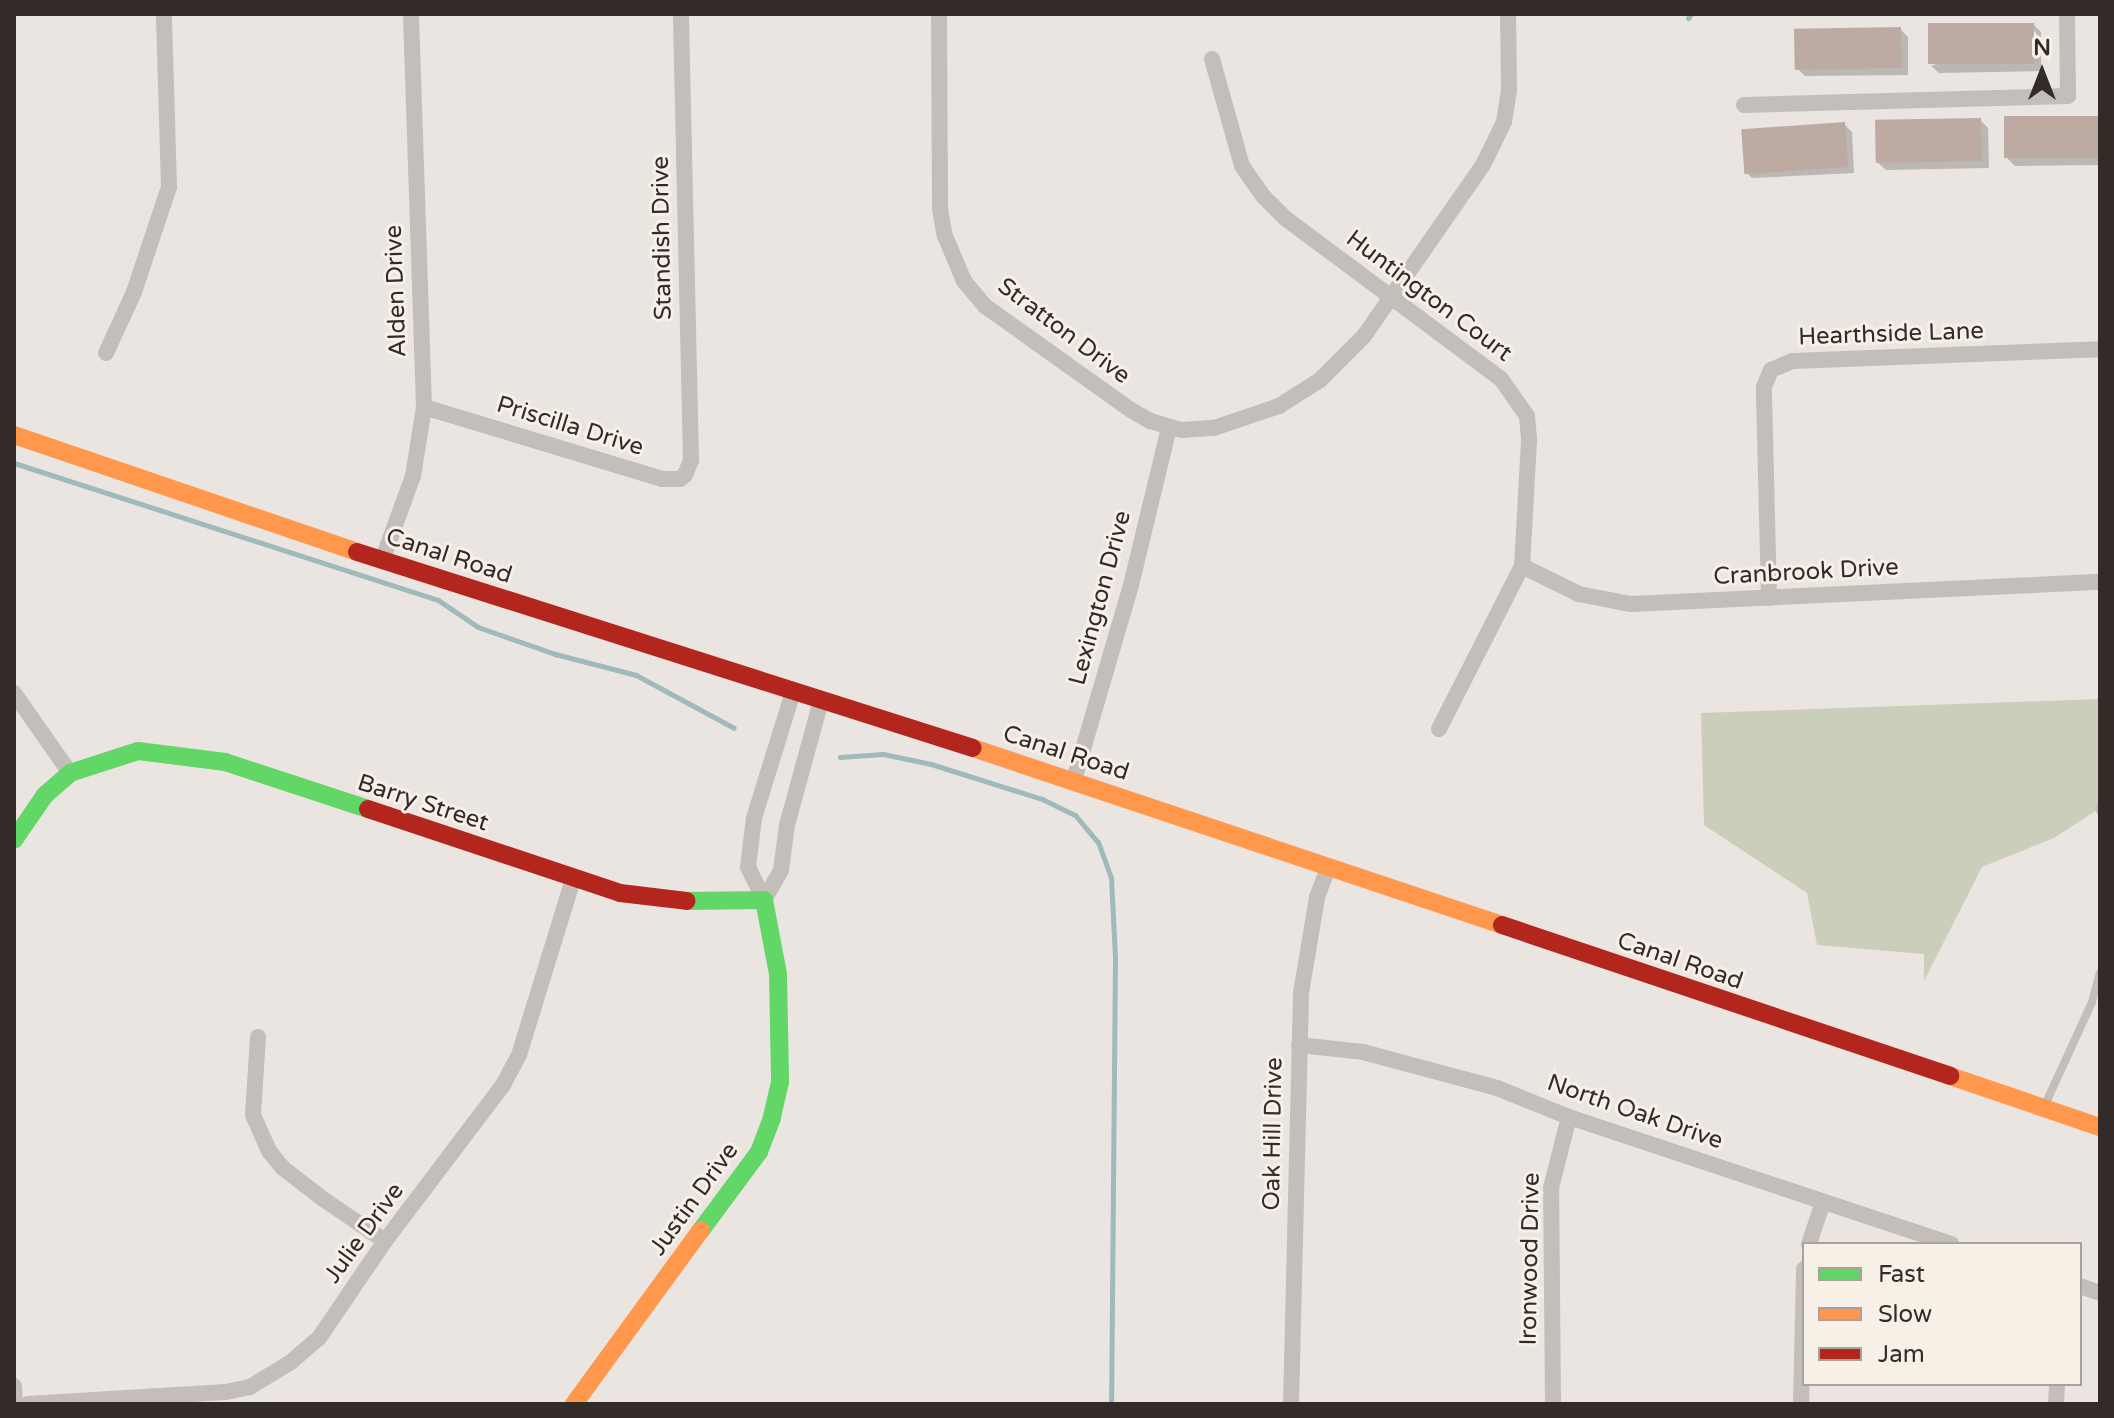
<!DOCTYPE html>
<html>
<head>
<meta charset="utf-8">
<style>
  body { margin:0 }
  #map { position:relative; width:2114px; height:1418px; overflow:hidden; background:#eae5e0; font-family:"Varela Round",sans-serif }
  div>[style] { position:absolute }
  [style*='--x'] { left:calc(var(--x)*1px); top:calc(var(--y)*1px); width:calc(var(--w)*1px); rotate:calc(var(--a)*1deg) }
  .green>* { inset:0; background:#cbcebb }
  .shadow>* { inset:0; background:#0003 }
  .stream>* { height:5px; margin:-2.5px; padding:0 2.5px; transform-origin:2.5px; border-radius:2.5px; background:#9ebaba }
  .building>* { inset:0; background:#bcaaa3; transform-origin:0 0 }
  .lane>* { height:8px; margin:-4px; padding:0 4px; transform-origin:4px; border-radius:4px; background:#c3beb9 }
  .street>* { height:16px; margin:-8px; padding:0 8px; transform-origin:8px; border-radius:8px; background:#c3beb9 }
  .fast>* { height:18px; margin:-9px; padding:0 9px; transform-origin:9px; border-radius:9px; background:#63d668 }
  .slow>* { height:18px; margin:-9px; padding:0 9px; transform-origin:9px; border-radius:9px; background:#ff974d }
  .jam>* { height:18px; margin:-9px; padding:0 9px; transform-origin:9px; border-radius:9px; background:#b3261e }
  span { translate:-50% -50%; white-space:nowrap; text-align:center; line-height:1.15; -webkit-text-stroke:6px #f7f0e7; paint-order:stroke }
  .street-label { font-size:24px; color:#332b28 }
  .frame { position:absolute; inset:0; border:16px solid #332b28; pointer-events:none }
  .legend { position:absolute; left:1802px; top:1242px; width:280px; height:144px; box-sizing:border-box; background:#f7f0e7; border:2px solid #a9a19b; margin:0; padding:10px 14px; list-style:none; font-size:24px; color:#332b28 }
  .legend li { display:flex; align-items:center; gap:16px; height:40px }
  .legend b { width:40px; border:2px solid #a9a19b }
  .north { position:absolute; left:2002px; top:32px; width:80px; height:80px; -webkit-text-stroke:6px #f7f0e7; paint-order:stroke; rotate:0deg; font-size:22px; font-weight:700; line-height:32px; text-align:center; color:#332b28 }
  .north::after { content:''; display:block; margin:auto; width:28px; height:36px; background:#332b28; clip-path:polygon(50% 0,100% 100%,50% 72%,0 100%) }
</style>
</head>
<body>
<div id="map">
  <div class="green">
    <i style="clip-path:polygon(2100px 699px,2100px 808px,2054px 838px,1982px 867px,1924px 981px,1924px 954px,1817px 945px,1807px 893px,1704px 825px,1701px 713px)"></i>
  </div>
  <div class="shadow">
    <i style="clip-path:polygon(2034px 25px,2041px 32px,2041px 71px,1939px 73px,1931px 66px)"></i>
    <i style="clip-path:polygon(1900px 29px,1908px 37px,1908px 75px,1805px 76px,1797px 68px)"></i>
    <i style="clip-path:polygon(2100px 118px,2100px 165px,2015px 166px,2007px 158px)"></i>
    <i style="clip-path:polygon(1980px 120px,1988px 128px,1989px 168px,1886px 170px,1878px 163px)"></i>
    <i style="clip-path:polygon(1844px 124px,1852px 132px,1854px 173px,1752px 178px,1744px 170px)"></i>
  </div>
  <div class="stream">
    <i style="--x:1688;--y:18;--w:5;--a:-53"></i>
    <i style="--x:14;--y:463;--w:446;--a:17.9"></i>
    <i style="--x:438;--y:600;--w:48;--a:34"></i>
    <i style="--x:478;--y:627;--w:82;--a:19.3"></i>
    <i style="--x:555;--y:654;--w:84;--a:14.5"></i>
    <i style="--x:636;--y:675;--w:111;--a:28.4"></i>
    <i style="--x:840;--y:757;--w:43;--a:-4"></i>
    <i style="--x:883;--y:754;--w:49;--a:11.8"></i>
    <i style="--x:931;--y:764;--w:116;--a:17.5"></i>
    <i style="--x:1042;--y:799;--w:37;--a:26"></i>
    <i style="--x:1075;--y:815;--w:35;--a:50"></i>
    <i style="--x:1098;--y:842;--w:38;--a:70"></i>
    <i style="--x:1111;--y:878;--w:78;--a:87.1"></i>
    <i style="--x:1115;--y:956;--w:448;--a:90.5"></i>
  </div>
  <div class="building">
    <i style="left:2034px;top:23px;width:41px;height:106px;rotate:90deg"></i>
    <i style="left:1901px;top:27px;width:41px;height:107px;rotate:89deg"></i>
    <i style="left:2100px;top:116px;width:42px;height:96px;rotate:90deg"></i>
    <i style="left:1981px;top:118px;width:43px;height:106px;rotate:89deg"></i>
    <i style="left:1845px;top:122px;width:45px;height:104px;rotate:86deg"></i>
  </div>
  <div class="lane">
    <i style="--x:2099;--y:808;--w:3;--a:72"></i>
    <i style="--x:2044;--y:1107;--w:115;--a:-65.4"></i>
    <i style="--x:2092;--y:1002;--w:30;--a:-75"></i>
  </div>
  <div class="street">
    <i style="--x:939;--y:14;--w:195;--a:89.7"></i>
    <i style="--x:940;--y:209;--w:27;--a:80"></i>
    <i style="--x:945;--y:236;--w:49;--a:67.1"></i>
    <i style="--x:964;--y:281;--w:33;--a:50"></i>
    <i style="--x:985;--y:306;--w:179;--a:35.5"></i>
    <i style="--x:1131;--y:410;--w:22;--a:30"></i>
    <i style="--x:1150;--y:421;--w:33;--a:16"></i>
    <i style="--x:1182;--y:430;--w:32;--a:-4"></i>
    <i style="--x:1214;--y:428;--w:69;--a:-18.7"></i>
    <i style="--x:1279;--y:406;--w:49;--a:-32.4"></i>
    <i style="--x:1320;--y:380;--w:62;--a:-45"></i>
    <i style="--x:1364;--y:336;--w:208;--a:-55.2"></i>
    <i style="--x:1483;--y:165;--w:48;--a:-64"></i>
    <i style="--x:1504;--y:122;--w:31;--a:-81"></i>
    <i style="--x:1509;--y:91;--w:77;--a:-90.7"></i>
    <i style="--x:1212;--y:59;--w:111;--a:74.3"></i>
    <i style="--x:1242;--y:166;--w:38;--a:55"></i>
    <i style="--x:1264;--y:197;--w:30;--a:45"></i>
    <i style="--x:1285;--y:218;--w:269;--a:36.7"></i>
    <i style="--x:1501;--y:379;--w:45;--a:54.9"></i>
    <i style="--x:1527;--y:416;--w:25;--a:85"></i>
    <i style="--x:1529;--y:441;--w:125;--a:93.2"></i>
    <i style="--x:1522;--y:566;--w:183;--a:117"></i>
    <i style="--x:1744;--y:105;--w:324;--a:-1.6"></i>
    <i style="--x:2068;--y:96;--w:82;--a:-90.7"></i>
    <i style="--x:106;--y:353;--w:67;--a:-65.3"></i>
    <i style="--x:134;--y:292;--w:111;--a:-71.6"></i>
    <i style="--x:169;--y:187;--w:173;--a:-91.7"></i>
    <i style="--x:424;--y:407;--w:249;--a:16.8"></i>
    <i style="--x:662;--y:479;--w:18;--a:0"></i>
    <i style="--x:680;--y:479;--w:6;--a:-39"></i>
    <i style="--x:685;--y:475;--w:16;--a:-68"></i>
    <i style="--x:691;--y:460;--w:446;--a:-91.3"></i>
    <i style="--x:382;--y:561;--w:90;--a:-70"></i>
    <i style="--x:413;--y:476;--w:70;--a:-80.9"></i>
    <i style="--x:424;--y:407;--w:393;--a:-91.9"></i>
    <i style="--x:1522;--y:566;--w:64;--a:26.2"></i>
    <i style="--x:1579;--y:594;--w:53;--a:10.9"></i>
    <i style="--x:1631;--y:604;--w:470;--a:-2.7"></i>
    <i style="--x:1769;--y:598;--w:211;--a:-91.4"></i>
    <i style="--x:1764;--y:387;--w:18;--a:-68"></i>
    <i style="--x:1771;--y:370;--w:23;--a:-23"></i>
    <i style="--x:1792;--y:361;--w:308;--a:-2.2"></i>
    <i style="--x:793;--y:692;--w:132;--a:107.2"></i>
    <i style="--x:754;--y:818;--w:49;--a:97"></i>
    <i style="--x:748;--y:867;--w:37;--a:64"></i>
    <i style="--x:764;--y:900;--w:34;--a:-60"></i>
    <i style="--x:781;--y:870;--w:45;--a:-82.4"></i>
    <i style="--x:787;--y:825;--w:129;--a:-74.7"></i>
    <i style="--x:14;--y:693;--w:98;--a:55"></i>
    <i style="--x:1074;--y:780;--w:203;--a:-73.7"></i>
    <i style="--x:1131;--y:585;--w:162;--a:-76.4"></i>
    <i style="--x:258;--y:1037;--w:78;--a:93.7"></i>
    <i style="--x:253;--y:1115;--w:39;--a:66"></i>
    <i style="--x:269;--y:1151;--w:22;--a:51"></i>
    <i style="--x:283;--y:1168;--w:51;--a:37.8"></i>
    <i style="--x:323;--y:1199;--w:75;--a:34.1"></i>
    <i style="--x:1299;--y:1045;--w:64;--a:6.2"></i>
    <i style="--x:1363;--y:1052;--w:139;--a:15"></i>
    <i style="--x:1497;--y:1088;--w:78;--a:21.9"></i>
    <i style="--x:1569;--y:1117;--w:403;--a:18.4"></i>
    <i style="--x:1809;--y:1244;--w:44;--a:-71.6"></i>
    <i style="--x:2080;--y:1286;--w:21;--a:19"></i>
    <i style="--x:14;--y:1386;--w:18;--a:87"></i>
    <i style="--x:28;--y:1404;--w:198;--a:-3.5"></i>
    <i style="--x:226;--y:1392;--w:25;--a:-12"></i>
    <i style="--x:250;--y:1387;--w:48;--a:-31.4"></i>
    <i style="--x:291;--y:1362;--w:37;--a:-41"></i>
    <i style="--x:319;--y:1338;--w:117;--a:-55.8"></i>
    <i style="--x:385;--y:1241;--w:196;--a:-52.9"></i>
    <i style="--x:503;--y:1085;--w:34;--a:-62"></i>
    <i style="--x:519;--y:1055;--w:184;--a:-72.9"></i>
    <i style="--x:1291;--y:1404;--w:411;--a:-88.6"></i>
    <i style="--x:1301;--y:993;--w:97;--a:-80.5"></i>
    <i style="--x:1317;--y:897;--w:31;--a:-69"></i>
    <i style="--x:1553;--y:1404;--w:216;--a:-90.5"></i>
    <i style="--x:1551;--y:1188;--w:73;--a:-75.8"></i>
    <i style="--x:1801;--y:1404;--w:135;--a:-88.7"></i>
    <i style="--x:2056;--y:1404;--w:20;--a:-87"></i>
  </div>
  <div class="fast">
    <i style="--x:14;--y:840;--w:55;--a:-55.4"></i>
    <i style="--x:45;--y:795;--w:33;--a:-41"></i>
    <i style="--x:70;--y:773;--w:71;--a:-17.9"></i>
    <i style="--x:138;--y:751;--w:88;--a:7.2"></i>
    <i style="--x:225;--y:762;--w:151;--a:18.2"></i>
    <i style="--x:687;--y:901;--w:77;--a:-0.7"></i>
    <i style="--x:764;--y:900;--w:75;--a:79.3"></i>
    <i style="--x:778;--y:974;--w:108;--a:88.9"></i>
    <i style="--x:780;--y:1082;--w:37;--a:103"></i>
    <i style="--x:772;--y:1118;--w:36;--a:111"></i>
    <i style="--x:759;--y:1152;--w:97;--a:126.6"></i>
  </div>
  <div class="slow">
    <i style="--x:14;--y:435;--w:362;--a:18.8"></i>
    <i style="--x:973;--y:748;--w:558;--a:18.5"></i>
    <i style="--x:1950;--y:1076;--w:158;--a:18.8"></i>
    <i style="--x:574;--y:1404;--w:215;--a:-53.9"></i>
  </div>
  <div class="jam">
    <i style="--x:357;--y:552;--w:646;--a:17.65"></i>
    <i style="--x:368;--y:809;--w:266;--a:18.4"></i>
    <i style="--x:620;--y:893;--w:67;--a:6.8"></i>
    <i style="--x:1502;--y:925;--w:473;--a:18.6"></i>
  </div>
  <div class="street-label">
    <span style="left:662px;top:238px;rotate:-91deg">Standish Drive</span>
    <span style="left:396px;top:291px;rotate:-92deg">Alden Drive</span>
    <span style="left:1429px;top:296px;rotate:37deg">Huntington Court</span>
    <span style="left:1064px;top:331px;rotate:37deg">Stratton Drive</span>
    <span style="left:1891px;top:334px;rotate:-2deg">Hearthside Lane</span>
    <span style="left:570px;top:426px;rotate:17deg">Priscilla Drive</span>
    <span style="left:449px;top:556px;rotate:18deg">Canal Road</span>
    <span style="left:1806px;top:572px;rotate:-3deg">Cranbrook Drive</span>
    <span style="left:1100px;top:598px;rotate:-75deg">Lexington Drive</span>
    <span style="left:1066px;top:753px;rotate:18deg">Canal Road</span>
    <span style="left:423px;top:803px;rotate:18deg">Barry Street</span>
    <span style="left:1680px;top:961px;rotate:19deg">Canal Road</span>
    <span style="left:1635px;top:1112px;rotate:19deg">North Oak Drive</span>
    <span style="left:1273px;top:1134px;rotate:-89deg">Oak Hill Drive</span>
    <span style="left:694px;top:1199px;rotate:-54deg">Justin Drive</span>
    <span style="left:364px;top:1233px;rotate:-54deg">Julie Drive</span>
    <span style="left:1530px;top:1259px;rotate:-89deg">Ironwood Drive</span>
  </div>
  <div class="frame"></div>
  <ul class="legend">
  <li><b style="height:10px;background:#63d668"></b>Fast</li>
  <li><b style="height:10px;background:#ff974d"></b>Slow</li>
  <li><b style="height:10px;background:#b3261e"></b>Jam</li>
  </ul>
  <div class="north">N</div>
</div>
</body>
</html>
